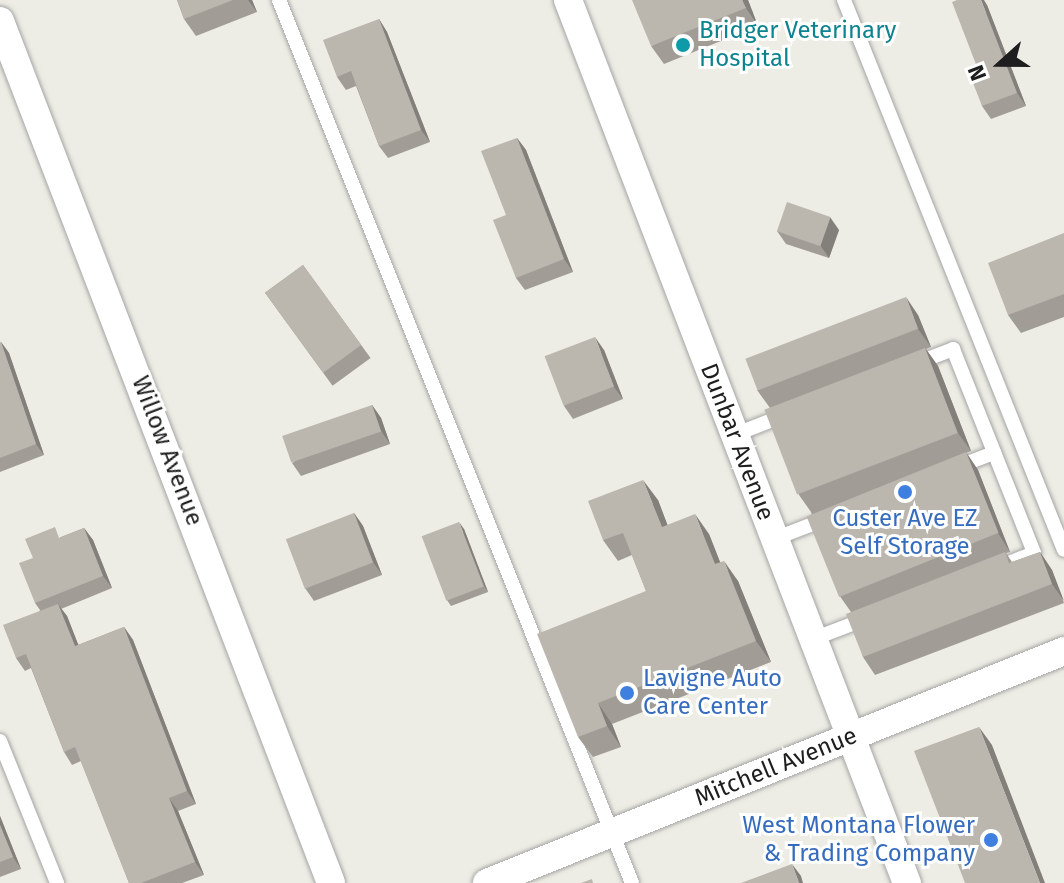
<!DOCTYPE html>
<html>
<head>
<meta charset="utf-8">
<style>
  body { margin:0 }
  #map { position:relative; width:1064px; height:883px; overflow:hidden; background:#eeede5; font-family:"Fira Sans",sans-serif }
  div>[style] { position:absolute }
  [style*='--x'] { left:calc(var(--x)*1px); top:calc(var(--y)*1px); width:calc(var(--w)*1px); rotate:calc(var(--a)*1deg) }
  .roads { filter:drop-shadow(0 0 2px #a5a5a5) drop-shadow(0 0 2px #a5a5a5) }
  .lane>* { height:14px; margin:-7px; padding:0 7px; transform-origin:7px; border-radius:7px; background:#fff }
  .street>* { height:28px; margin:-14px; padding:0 14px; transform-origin:14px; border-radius:14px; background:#fff }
  .wall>* { inset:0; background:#a19d96; transform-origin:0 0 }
  .shaded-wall>* { inset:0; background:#837f7a }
  .building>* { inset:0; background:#bbb6ae; transform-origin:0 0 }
  .dots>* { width:22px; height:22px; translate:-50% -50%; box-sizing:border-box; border:4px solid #fff; border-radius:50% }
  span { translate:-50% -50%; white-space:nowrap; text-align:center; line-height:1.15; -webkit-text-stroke:6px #fff; paint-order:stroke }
  .culture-label { font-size:24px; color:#0d838f }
  .left { translate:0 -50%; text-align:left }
  .street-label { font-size:24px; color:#1e1e1e }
  .shop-label { font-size:24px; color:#366cbe }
  .right { translate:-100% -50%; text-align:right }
  .north { position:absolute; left:960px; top:24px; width:80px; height:80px; -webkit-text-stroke:6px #fff; paint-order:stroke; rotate:249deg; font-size:22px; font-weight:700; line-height:32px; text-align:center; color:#1e1e1e }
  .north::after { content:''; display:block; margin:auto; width:28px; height:36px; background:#1e1e1e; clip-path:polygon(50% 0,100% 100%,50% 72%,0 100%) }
</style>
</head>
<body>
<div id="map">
  <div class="roads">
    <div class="lane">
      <i style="--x:279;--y:0;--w:951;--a:68.21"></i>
      <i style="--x:844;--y:0;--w:592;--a:68.2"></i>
      <i style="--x:917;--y:363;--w:39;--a:-21"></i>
      <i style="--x:953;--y:349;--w:219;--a:68.3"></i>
      <i style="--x:1034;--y:553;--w:41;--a:158.5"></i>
      <i style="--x:734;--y:435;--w:55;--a:-21.4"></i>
      <i style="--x:957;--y:467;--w:40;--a:-21"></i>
      <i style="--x:774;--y:539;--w:56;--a:-21"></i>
      <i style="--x:813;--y:639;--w:56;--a:-21"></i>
      <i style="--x:0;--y:741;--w:153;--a:68.1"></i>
    </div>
    <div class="street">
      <i style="--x:568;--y:0;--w:946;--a:69"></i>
      <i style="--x:0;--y:21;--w:923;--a:68.99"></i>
      <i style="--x:487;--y:883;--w:622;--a:-21.9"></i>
    </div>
  </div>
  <div class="wall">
    <i style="clip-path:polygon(177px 0,252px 0,257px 12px,196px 36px,184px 19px)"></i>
    <i style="clip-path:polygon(748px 0,758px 26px,664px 64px,651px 46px)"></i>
    <i style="clip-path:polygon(987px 5px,1026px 106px,991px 119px,982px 106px,977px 67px)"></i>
    <i style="clip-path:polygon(379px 19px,387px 32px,430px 142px,388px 158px,379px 146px,356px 86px,346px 90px,337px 77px)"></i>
    <i style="clip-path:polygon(517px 138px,526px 150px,573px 272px,525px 290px,516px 278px,506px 215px)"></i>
    <i style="clip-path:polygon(839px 230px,829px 258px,786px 244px,777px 231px)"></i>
    <i style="clip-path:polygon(1064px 233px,1064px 317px,1021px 333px,1008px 315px)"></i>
    <i style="left:303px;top:265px;width:115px;height:47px;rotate:54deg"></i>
    <i style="clip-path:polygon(918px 315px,931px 347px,926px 349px,938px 366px,971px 451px,966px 453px,978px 470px,1010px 552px,1006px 553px,1012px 562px,1040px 552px,1052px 570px,1064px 603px,875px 675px,863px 657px,851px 612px,839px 595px,811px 512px,799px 495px,770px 408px,757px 390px)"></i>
    <i style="clip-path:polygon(1px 342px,9px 353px,44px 455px,0 472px,0 343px)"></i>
    <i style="clip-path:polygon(604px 350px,623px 399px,573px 419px,564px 406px)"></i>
    <i style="clip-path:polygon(372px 405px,381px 418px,390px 444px,301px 476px,292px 463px)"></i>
    <i style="clip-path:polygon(658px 500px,667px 525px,709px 534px,720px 562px,738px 581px,771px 662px,612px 724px,621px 747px,593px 757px,578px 737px,646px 591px,632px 555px,618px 561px,603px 540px)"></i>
    <i style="clip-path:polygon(354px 513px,363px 526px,382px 575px,314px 601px,305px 588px)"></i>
    <i style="clip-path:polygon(84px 528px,93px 540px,112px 588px,61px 609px,67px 616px,78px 645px,124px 627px,133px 640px,196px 804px,178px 811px,204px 875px,182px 883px,129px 883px,81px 761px,72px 765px,64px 752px,31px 668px,25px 671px,16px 658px,40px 610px,35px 603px,33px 558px,61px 537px)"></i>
    <i style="clip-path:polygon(464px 529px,488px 592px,451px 606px,447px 600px)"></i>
    <i style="clip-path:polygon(0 816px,21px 869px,0 877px)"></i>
  </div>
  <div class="shaded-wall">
    <i style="clip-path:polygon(248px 0,252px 0,257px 12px)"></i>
    <i style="clip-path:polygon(742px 0,748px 0,758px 26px,746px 8px)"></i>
    <i style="clip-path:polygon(981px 0,984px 0,987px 5px,1026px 106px,1017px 93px)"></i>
    <i style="clip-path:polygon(379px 19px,387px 32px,430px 142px,421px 130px)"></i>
    <i style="clip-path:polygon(517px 138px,526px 150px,573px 272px,564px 259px)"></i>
    <i style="clip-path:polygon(830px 217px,839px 230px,829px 258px,820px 245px)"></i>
    <i style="clip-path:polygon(906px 297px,918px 315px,931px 347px,918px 329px)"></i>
    <i style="clip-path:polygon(595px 337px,604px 350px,623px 399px,614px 387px)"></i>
    <i style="clip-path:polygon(1px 342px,9px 353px,44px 455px,36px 444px)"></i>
    <i style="clip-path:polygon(925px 348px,938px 366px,971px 451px,958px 433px)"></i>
    <i style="clip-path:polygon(372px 405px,381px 418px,390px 444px,381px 431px)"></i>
    <i style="clip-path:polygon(966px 452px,978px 470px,1010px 552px,998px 533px)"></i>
    <i style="clip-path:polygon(643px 480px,658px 500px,676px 547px,662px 527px)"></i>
    <i style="clip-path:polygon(354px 513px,363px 526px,382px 575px,373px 562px)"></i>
    <i style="clip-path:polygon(695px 514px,709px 534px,729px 585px,715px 564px)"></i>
    <i style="clip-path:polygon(459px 522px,464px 529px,488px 592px,484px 586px)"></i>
    <i style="clip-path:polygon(84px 528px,93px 540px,112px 588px,103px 576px)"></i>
    <i style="clip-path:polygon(1040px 552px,1052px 570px,1064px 601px,1052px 584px)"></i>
    <i style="clip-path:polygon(724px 561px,738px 581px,771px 662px,756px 641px)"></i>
    <i style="clip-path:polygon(58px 604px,67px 616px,84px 659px,75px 646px)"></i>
    <i style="clip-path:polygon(124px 627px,133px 640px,196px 804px,187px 791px)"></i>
    <i style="clip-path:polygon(598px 703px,612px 724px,621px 747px,607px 726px)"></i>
    <i style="clip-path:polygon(979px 727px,992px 745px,1045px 883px,1040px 883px)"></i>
    <i style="clip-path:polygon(169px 798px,178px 811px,204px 875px,195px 862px)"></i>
    <i style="clip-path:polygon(0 816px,21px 869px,13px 857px,0 825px)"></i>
    <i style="clip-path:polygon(792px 864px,801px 876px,803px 883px,799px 883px)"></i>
  </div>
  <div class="building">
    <i style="clip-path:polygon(177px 0,233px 0,184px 19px)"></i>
    <i style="clip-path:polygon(632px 0,742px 0,746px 8px,651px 46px)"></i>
    <i style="clip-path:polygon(957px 0,981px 0,1017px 93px,982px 106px,968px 70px,977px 67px,952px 2px)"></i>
    <i style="clip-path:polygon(379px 19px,421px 130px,379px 146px,351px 71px,337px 77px,323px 40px)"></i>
    <i style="clip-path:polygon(517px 138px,564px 259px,516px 278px,493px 220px,506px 215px,481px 151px)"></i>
    <i style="left:787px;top:202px;width:46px;height:31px;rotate:19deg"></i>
    <i style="clip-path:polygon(1064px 233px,1064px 294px,1008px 315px,988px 263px)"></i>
    <i style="left:303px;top:265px;width:99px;height:47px;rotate:54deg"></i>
    <i style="left:906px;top:297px;width:34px;height:172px;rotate:69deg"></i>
    <i style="left:595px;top:337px;width:53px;height:54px;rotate:69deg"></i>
    <i style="clip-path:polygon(1px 342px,36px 444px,0 458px,0 343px)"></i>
    <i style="left:925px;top:348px;width:91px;height:172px;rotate:69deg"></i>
    <i style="left:372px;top:405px;width:28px;height:95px;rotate:71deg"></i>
    <i style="left:966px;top:452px;width:87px;height:172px;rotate:68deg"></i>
    <i style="clip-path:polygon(643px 480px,662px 527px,695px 514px,715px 564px,724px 561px,756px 641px,598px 703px,607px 726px,578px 737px,537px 634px,646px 591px,623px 533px,603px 540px,588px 501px)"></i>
    <i style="left:354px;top:513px;width:53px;height:73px;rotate:69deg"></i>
    <i style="left:459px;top:522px;width:69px;height:40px;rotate:69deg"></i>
    <i style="clip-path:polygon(55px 527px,59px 538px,84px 528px,103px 576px,35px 603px,19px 563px,33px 558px,25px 539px)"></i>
    <i style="clip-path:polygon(1005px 552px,1009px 563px,1040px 552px,1052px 584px,863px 657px,846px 614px)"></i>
    <i style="clip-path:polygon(58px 604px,75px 646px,124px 627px,187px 791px,169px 798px,195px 862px,141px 883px,129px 883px,75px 747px,64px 752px,26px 654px,16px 658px,3px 625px)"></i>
    <i style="clip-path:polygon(979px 727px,1040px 883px,965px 883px,914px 751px)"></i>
    <i style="clip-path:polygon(0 825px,13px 857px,0 862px)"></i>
    <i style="clip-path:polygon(792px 864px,799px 883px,741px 883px)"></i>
    <i style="clip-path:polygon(592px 879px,593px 883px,581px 883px)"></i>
  </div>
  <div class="dots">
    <i style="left:683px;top:45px;background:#0f9aa8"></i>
    <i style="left:905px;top:492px;background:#3f7fe0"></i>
    <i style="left:627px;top:693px;background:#3f7fe0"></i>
    <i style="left:991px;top:840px;background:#3f7fe0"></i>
  </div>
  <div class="culture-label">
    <span class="left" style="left:699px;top:45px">Bridger Veterinary<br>Hospital</span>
  </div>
  <div class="street-label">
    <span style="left:737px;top:442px;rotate:69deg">Dunbar Avenue</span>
    <span style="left:167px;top:451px;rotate:69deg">Willow Avenue</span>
    <span style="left:776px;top:767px;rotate:-22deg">Mitchell Avenue</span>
  </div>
  <div class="shop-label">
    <span style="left:905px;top:533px">Custer Ave EZ<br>Self Storage</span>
    <span class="left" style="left:643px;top:693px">Lavigne Auto<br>Care Center</span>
    <span class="right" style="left:975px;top:840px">West Montana Flower<br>&amp; Trading Company</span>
  </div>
  <div class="north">N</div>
</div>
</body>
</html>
